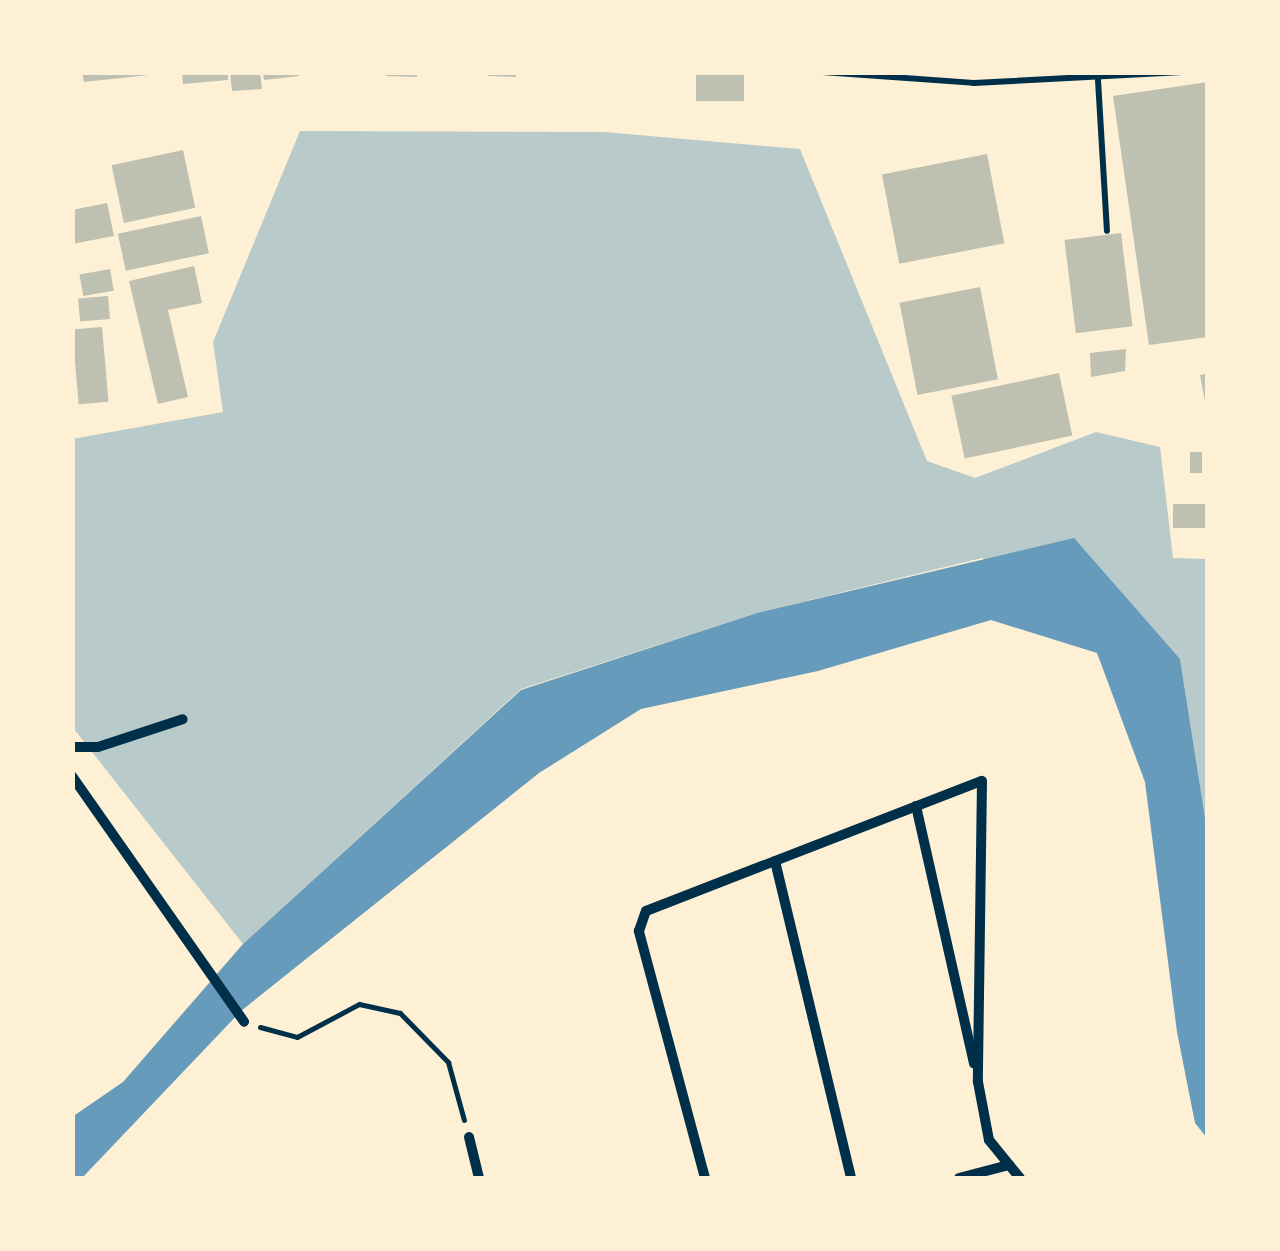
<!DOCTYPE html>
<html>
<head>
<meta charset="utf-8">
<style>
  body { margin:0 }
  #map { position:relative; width:1280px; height:1251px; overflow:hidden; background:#fdf0d5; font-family:Manrope,sans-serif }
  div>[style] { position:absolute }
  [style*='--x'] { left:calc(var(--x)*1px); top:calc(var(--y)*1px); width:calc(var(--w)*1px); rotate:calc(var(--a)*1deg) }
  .green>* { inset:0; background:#b9caca }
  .water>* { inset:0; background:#669bbc }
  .building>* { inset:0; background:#bec0b2; transform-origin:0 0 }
  .path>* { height:5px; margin:-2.5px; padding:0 2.5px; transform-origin:2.5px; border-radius:2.5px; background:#003049 }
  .service>* { height:6px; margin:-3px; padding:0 3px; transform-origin:3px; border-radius:3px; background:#003049 }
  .minor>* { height:10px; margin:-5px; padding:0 5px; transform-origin:5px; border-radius:5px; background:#003049 }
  span { translate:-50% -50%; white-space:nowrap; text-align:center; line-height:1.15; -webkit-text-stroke:9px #fdf0d5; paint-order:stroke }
  .frame { position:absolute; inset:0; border:75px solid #fdf0d5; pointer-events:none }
</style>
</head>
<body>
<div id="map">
  <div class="green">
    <i style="clip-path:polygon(300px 131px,604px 132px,800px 149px,927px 461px,975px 478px,1096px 432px,1160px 447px,1173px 558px,1207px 559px,1207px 830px,1180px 659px,982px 558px,757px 613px,521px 689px,243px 944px,74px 729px,72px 439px,223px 412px,213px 342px)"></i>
  </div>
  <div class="water">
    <i style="clip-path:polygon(1074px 538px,1180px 659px,1207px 830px,1207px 1138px,1195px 1123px,1177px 1032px,1145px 782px,1097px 653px,991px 620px,818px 671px,641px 709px,539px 773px,241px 1011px,82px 1178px,73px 1178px,72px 1117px,123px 1082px,243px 944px,521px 690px,757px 613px)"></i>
  </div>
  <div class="building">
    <i style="clip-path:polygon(82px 72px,149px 72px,149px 75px,84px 82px)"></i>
    <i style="clip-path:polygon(182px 72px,228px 72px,228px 80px,183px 84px)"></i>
    <i style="clip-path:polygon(230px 72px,260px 72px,262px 89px,232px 91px)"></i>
    <i style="clip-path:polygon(263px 72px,298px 72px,299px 76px,264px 80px)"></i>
    <i style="clip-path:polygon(386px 72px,417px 72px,417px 77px,386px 76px)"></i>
    <i style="clip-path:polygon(488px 72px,516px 72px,516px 77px,488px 76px)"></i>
    <i style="left:696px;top:72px;width:48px;height:29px"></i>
    <i style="clip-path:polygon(1208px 82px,1208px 337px,1149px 345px,1113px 96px)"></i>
    <i style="left:183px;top:150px;width:59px;height:73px;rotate:78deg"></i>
    <i style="left:987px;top:154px;width:91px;height:107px;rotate:79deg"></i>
    <i style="clip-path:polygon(107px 203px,114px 236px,72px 244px,72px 210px)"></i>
    <i style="left:201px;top:216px;width:38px;height:85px;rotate:78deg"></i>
    <i style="left:1121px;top:233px;width:94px;height:57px;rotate:83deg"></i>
    <i style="clip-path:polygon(194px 266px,202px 303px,168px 310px,188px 397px,158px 404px,129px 281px)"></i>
    <i style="left:110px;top:269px;width:22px;height:31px;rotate:80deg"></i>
    <i style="left:980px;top:287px;width:94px;height:82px;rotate:79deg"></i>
    <i style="left:108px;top:296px;width:23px;height:30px;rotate:85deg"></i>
    <i style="left:102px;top:327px;width:75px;height:30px;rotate:85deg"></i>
    <i style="clip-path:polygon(1126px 349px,1125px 371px,1091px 377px,1090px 353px)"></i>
    <i style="left:1059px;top:373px;width:64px;height:110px;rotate:78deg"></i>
    <i style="clip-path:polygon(1208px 373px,1208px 407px,1206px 407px,1200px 375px)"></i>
    <i style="left:1190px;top:452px;width:12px;height:21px"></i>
    <i style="left:1208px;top:504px;width:24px;height:35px;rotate:90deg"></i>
  </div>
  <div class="path">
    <i style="--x:260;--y:1027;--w:38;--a:15"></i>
    <i style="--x:297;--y:1037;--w:70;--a:-28"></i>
    <i style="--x:359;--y:1004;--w:42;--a:12.4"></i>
    <i style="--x:400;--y:1013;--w:69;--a:45.6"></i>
    <i style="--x:448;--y:1062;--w:60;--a:74.6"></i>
  </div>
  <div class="service">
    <i style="--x:822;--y:72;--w:152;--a:4.1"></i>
    <i style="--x:974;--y:83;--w:209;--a:-3"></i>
    <i style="--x:1098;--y:80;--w:151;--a:86.6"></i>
  </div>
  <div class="minor">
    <i style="--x:72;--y:747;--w:26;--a:0"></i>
    <i style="--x:98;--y:747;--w:89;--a:-18.2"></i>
    <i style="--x:72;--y:776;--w:300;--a:55"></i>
    <i style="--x:916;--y:806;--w:264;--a:77.3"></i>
    <i style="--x:775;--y:861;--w:326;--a:76.5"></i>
    <i style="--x:469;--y:1137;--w:42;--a:76.3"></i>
    <i style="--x:705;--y:1178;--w:256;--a:-105"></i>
    <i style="--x:639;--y:931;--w:21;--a:-71"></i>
    <i style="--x:646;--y:911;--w:360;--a:-21.2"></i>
    <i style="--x:982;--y:781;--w:301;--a:90.8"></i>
    <i style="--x:978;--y:1082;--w:59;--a:79.3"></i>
    <i style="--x:989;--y:1140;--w:49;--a:50.8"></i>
    <i style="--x:959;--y:1178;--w:52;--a:-14.6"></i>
  </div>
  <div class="frame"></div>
</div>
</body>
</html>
